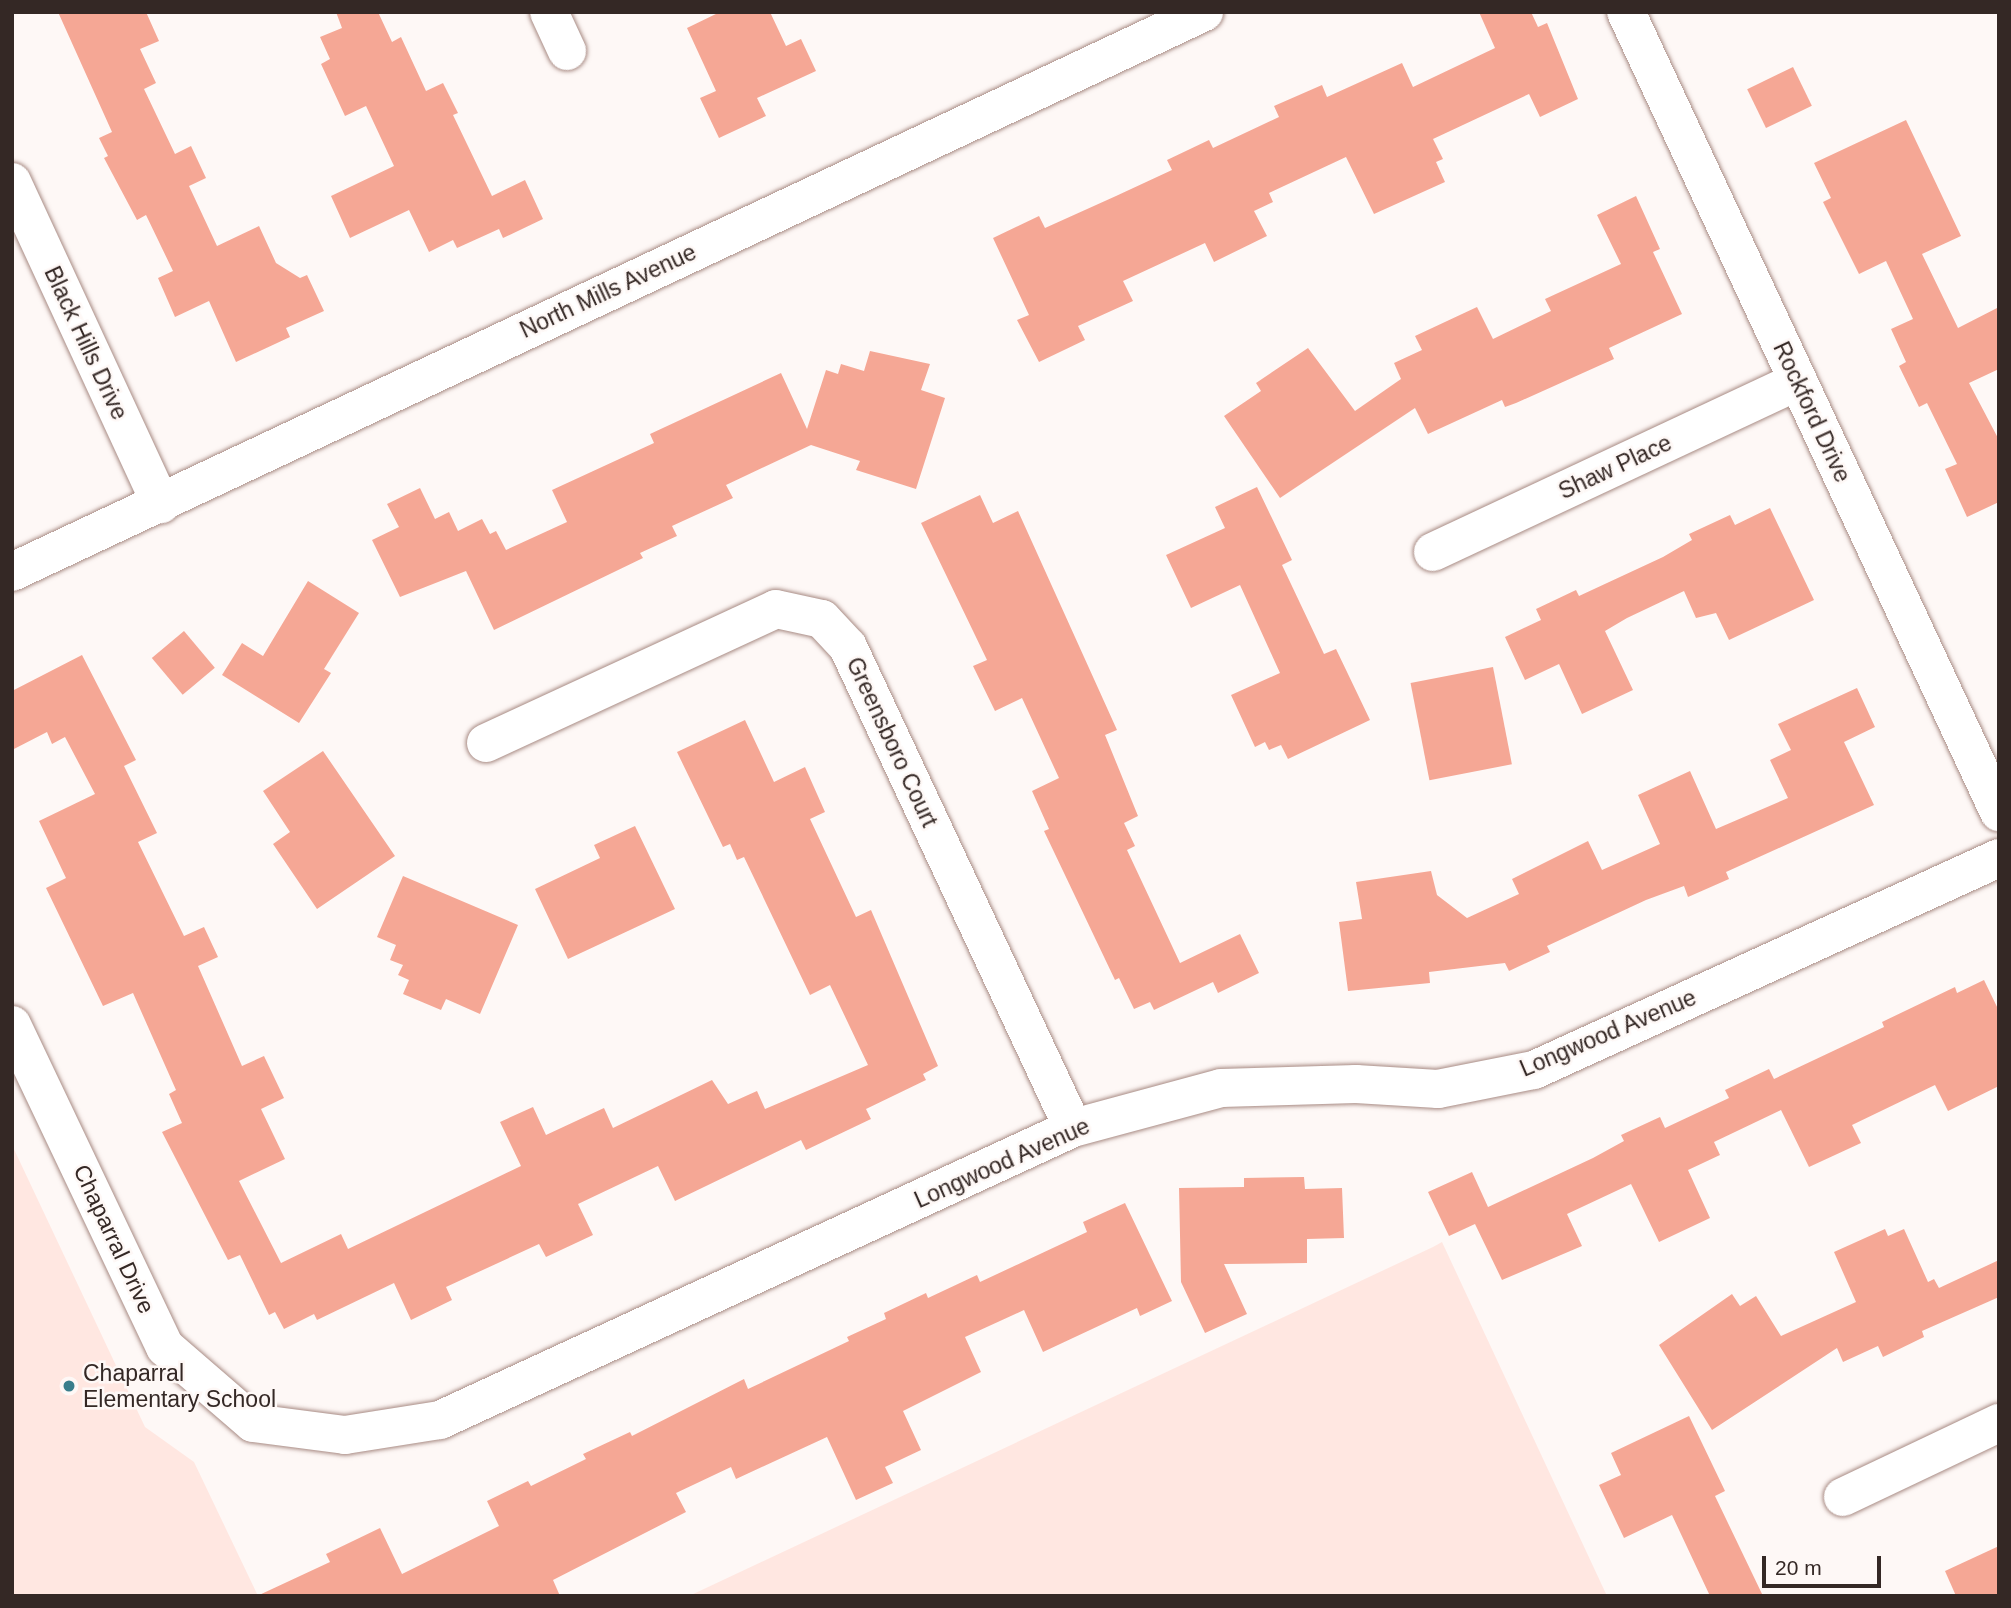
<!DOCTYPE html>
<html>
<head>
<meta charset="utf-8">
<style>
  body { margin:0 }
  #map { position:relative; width:2011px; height:1608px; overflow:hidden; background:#fef8f6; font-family:Helvetica,sans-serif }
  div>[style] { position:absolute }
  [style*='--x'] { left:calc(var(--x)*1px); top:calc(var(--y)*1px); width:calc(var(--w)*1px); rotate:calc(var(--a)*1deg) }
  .built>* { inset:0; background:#ffe7e1 }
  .building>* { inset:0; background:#f5a795; transform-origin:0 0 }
  .roads { filter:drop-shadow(0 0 2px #a88b84) drop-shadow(0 0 2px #a88b84) }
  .minor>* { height:38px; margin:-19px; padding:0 19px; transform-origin:19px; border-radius:19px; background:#fff }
  .secondary>* { height:38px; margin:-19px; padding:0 19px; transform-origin:19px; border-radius:19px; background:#fff }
  .dots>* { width:19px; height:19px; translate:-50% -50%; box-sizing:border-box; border:4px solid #fef8f6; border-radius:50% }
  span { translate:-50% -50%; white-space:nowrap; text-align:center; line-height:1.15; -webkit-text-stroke:5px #fef8f6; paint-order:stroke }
  .street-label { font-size:23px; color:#342825 }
  .poi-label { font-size:23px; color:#342825 }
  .left { translate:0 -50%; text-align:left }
  .frame { position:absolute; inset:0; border:14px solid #342825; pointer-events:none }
  .scale { position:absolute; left:1762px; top:1556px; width:119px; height:32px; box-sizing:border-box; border:4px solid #342825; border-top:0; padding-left:9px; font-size:21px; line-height:24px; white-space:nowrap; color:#342825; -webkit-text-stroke:5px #fef8f6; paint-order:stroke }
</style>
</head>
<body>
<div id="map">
  <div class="built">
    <i style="clip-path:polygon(12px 1145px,145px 1427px,194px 1462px,258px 1596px,12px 1596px)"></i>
    <i style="clip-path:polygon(1442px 1242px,1607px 1596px,689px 1596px,1433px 1247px)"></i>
  </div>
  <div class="building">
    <i style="clip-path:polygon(58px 12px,146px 12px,159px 41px,140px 49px,156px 83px,144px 89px,175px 154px,191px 146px,206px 178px,189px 186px,217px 246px,259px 226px,276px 263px,300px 278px,307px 275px,324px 311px,286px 328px,290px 337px,236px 362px,209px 301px,175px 317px,158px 278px,173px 271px,146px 215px,137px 220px,104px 158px,108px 156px,99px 138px,112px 132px)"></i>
    <i style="clip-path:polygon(336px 12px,378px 12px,392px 42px,401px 37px,426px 91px,443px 83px,458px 113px,453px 115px,492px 196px,525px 180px,543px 219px,503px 238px,499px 229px,457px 248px,453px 240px,429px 252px,409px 210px,350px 238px,331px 196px,394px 166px,366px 106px,345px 116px,321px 64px,330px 59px,320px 37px,342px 28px)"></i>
    <i style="clip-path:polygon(720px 12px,770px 12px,786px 46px,801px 39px,816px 71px,757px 98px,766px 116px,719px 138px,700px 98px,716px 91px,687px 28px)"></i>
    <i style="clip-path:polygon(1479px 12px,1531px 12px,1538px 27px,1547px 23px,1578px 99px,1540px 117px,1529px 94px,1433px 139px,1443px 159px,1436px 162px,1445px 182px,1374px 214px,1346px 157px,1269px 193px,1273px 202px,1254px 211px,1267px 236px,1214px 262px,1205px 243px,1123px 281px,1133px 301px,1078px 326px,1085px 340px,1039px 362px,1017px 320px,1029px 315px,993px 238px,1039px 216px,1045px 228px,1116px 196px,1172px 170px,1167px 160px,1209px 140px,1213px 148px,1279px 117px,1274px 106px,1322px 85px,1327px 97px,1402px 63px,1413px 87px,1495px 48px)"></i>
    <i style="left:1793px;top:67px;width:43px;height:51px;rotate:64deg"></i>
    <i style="clip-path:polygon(1906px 120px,1961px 236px,1922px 254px,1958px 328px,1999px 307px,1999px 369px,1969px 383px,1999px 440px,1999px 502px,1967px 517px,1945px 469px,1957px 464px,1927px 403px,1919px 407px,1899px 366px,1906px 362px,1891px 329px,1913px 319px,1886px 261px,1859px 274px,1823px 202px,1831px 198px,1814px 163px)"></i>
    <i style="clip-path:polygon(1636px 196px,1660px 249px,1653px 252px,1682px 314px,1609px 348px,1614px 359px,1516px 403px,1505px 407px,1502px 400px,1428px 434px,1415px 408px,1280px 498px,1224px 416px,1261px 391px,1256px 383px,1308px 348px,1355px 411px,1401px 379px,1394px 363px,1422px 350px,1415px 336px,1477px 307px,1493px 339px,1551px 311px,1545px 299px,1621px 264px,1597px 215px)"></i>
    <i style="clip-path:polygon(870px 351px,930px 364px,921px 390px,945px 398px,916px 489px,856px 470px,860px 461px,811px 445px,726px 485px,733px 498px,672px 526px,677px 536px,640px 553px,643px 558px,494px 630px,466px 571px,400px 597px,372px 540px,399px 527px,387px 504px,420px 488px,435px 519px,449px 512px,458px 531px,482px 519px,490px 534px,496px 531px,506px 550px,567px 522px,552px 490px,654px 443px,650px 434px,781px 373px,807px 429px,826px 370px,838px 374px,841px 364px,864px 371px)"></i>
    <i style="clip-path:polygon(1257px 487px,1292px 560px,1282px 565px,1308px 620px,1324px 654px,1336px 649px,1370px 720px,1288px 759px,1281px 745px,1269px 750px,1265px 742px,1255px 747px,1231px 695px,1280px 673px,1240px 585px,1191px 608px,1166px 555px,1225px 528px,1215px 507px)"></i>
    <i style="clip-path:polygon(980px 495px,993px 523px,1018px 511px,1117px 730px,1105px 735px,1138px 816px,1124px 823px,1135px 846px,1127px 850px,1180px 963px,1240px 934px,1259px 973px,1218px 993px,1213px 982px,1154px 1010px,1150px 1002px,1134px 1009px,1119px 978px,1115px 980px,1044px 831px,1049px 829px,1032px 791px,1059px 778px,1022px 698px,995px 711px,973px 666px,987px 660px,921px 523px)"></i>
    <i style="clip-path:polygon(1770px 508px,1814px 600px,1729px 640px,1716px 613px,1696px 618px,1684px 591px,1627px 618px,1605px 631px,1633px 690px,1582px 714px,1559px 664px,1525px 680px,1505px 637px,1541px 620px,1536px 609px,1576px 590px,1579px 596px,1663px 557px,1692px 540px,1689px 534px,1730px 515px,1735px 525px)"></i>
    <i style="clip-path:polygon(308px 581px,359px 613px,324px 669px,331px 673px,299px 723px,222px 675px,242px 643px,263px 656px)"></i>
    <i style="left:184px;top:631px;width:48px;height:42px;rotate:50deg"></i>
    <i style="clip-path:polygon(82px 655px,136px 760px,124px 766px,157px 833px,138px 842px,184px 936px,204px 927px,218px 957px,198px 966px,242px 1066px,264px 1056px,284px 1098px,261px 1109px,285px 1159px,239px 1181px,281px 1263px,341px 1234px,348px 1249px,521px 1166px,500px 1122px,533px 1107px,546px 1135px,604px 1108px,613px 1128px,712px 1080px,728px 1104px,757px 1091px,765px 1109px,868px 1065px,830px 985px,810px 995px,744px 857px,737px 860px,730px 844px,723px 847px,677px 752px,745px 720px,774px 782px,805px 767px,825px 812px,810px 819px,856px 917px,871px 910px,938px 1066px,923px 1074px,926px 1080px,866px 1109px,871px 1119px,806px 1150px,801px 1140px,675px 1201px,658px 1166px,578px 1204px,593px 1235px,546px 1257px,539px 1244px,446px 1287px,452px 1300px,411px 1320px,394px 1283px,317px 1320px,314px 1314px,284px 1329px,275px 1312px,269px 1315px,240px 1255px,228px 1260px,162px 1132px,182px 1123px,169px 1094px,176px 1090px,133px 993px,103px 1006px,46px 888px,66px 878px,39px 821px,95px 794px,65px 737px,52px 744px,47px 732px,12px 750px,12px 691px)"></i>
    <i style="left:1493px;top:667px;width:99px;height:84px;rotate:79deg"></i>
    <i style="clip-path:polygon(1857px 688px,1875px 727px,1844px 742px,1874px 805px,1726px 872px,1729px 879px,1688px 897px,1684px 886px,1646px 900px,1547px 946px,1550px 952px,1509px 971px,1505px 963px,1429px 972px,1430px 983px,1348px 991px,1339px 922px,1362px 919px,1356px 882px,1431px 871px,1437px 895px,1467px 918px,1519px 894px,1512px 879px,1588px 841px,1602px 870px,1660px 844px,1638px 795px,1690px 771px,1716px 829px,1788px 798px,1770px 760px,1791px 750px,1778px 724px)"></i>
    <i style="clip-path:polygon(323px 751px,395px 856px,317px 909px,273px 844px,290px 832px,263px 791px)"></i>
    <i style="clip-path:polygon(635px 826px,675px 909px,568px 959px,535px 889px,600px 858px,594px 845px)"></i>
    <i style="clip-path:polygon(403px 876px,518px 925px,480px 1014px,446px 999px,441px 1010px,403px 994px,409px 980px,398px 975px,403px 965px,390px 960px,396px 945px,377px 937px)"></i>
    <i style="clip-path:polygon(1984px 980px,1999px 1011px,1999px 1086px,1948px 1111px,1935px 1085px,1852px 1125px,1861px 1143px,1809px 1167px,1781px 1110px,1714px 1142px,1720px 1155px,1688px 1170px,1710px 1218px,1659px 1242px,1631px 1184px,1567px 1214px,1582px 1246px,1502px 1280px,1475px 1224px,1449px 1236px,1428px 1192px,1472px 1172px,1488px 1207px,1593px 1158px,1624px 1141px,1621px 1135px,1660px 1117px,1665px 1128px,1729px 1098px,1725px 1090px,1769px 1069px,1774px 1079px,1884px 1027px,1882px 1022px,1955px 987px,1957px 993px)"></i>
    <i style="clip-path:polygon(1304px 1177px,1305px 1189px,1342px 1188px,1344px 1238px,1307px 1239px,1307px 1263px,1224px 1264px,1247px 1314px,1205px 1333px,1181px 1282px,1179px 1188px,1244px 1187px,1244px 1178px)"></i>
    <i style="clip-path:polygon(1125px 1203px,1172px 1301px,1140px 1316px,1137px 1308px,1043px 1352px,1024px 1310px,965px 1337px,981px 1372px,903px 1411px,921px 1450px,885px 1467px,893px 1483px,856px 1500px,827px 1437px,736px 1479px,731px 1467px,676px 1493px,686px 1512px,553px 1580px,560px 1596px,257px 1596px,330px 1562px,326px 1554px,380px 1528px,402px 1574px,499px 1526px,487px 1501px,528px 1481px,531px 1486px,586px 1459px,583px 1454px,630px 1432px,632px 1436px,744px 1379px,748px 1389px,849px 1341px,847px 1337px,886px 1319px,884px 1313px,926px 1293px,928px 1298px,977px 1275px,980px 1282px,1087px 1232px,1083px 1222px)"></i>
    <i style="clip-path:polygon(1885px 1229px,1888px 1236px,1904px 1229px,1928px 1282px,1934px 1279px,1939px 1288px,1999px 1260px,1999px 1297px,1922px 1331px,1924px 1337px,1883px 1357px,1878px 1346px,1843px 1362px,1837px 1348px,1712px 1430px,1659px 1345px,1732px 1294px,1740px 1306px,1756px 1296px,1781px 1336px,1856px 1302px,1834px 1252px)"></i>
    <i style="clip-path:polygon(1689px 1416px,1725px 1491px,1715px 1496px,1763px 1596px,1710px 1596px,1672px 1515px,1624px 1538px,1599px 1485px,1621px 1475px,1611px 1453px)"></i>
    <i style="clip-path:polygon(1999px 1546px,1999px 1596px,1956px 1596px,1945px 1571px)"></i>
  </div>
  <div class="roads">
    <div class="minor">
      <i style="--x:549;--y:12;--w:43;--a:65.2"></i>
      <i style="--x:1626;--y:12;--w:883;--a:65"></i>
      <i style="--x:12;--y:182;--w:355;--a:65.2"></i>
      <i style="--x:1433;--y:552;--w:403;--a:-25.1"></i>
      <i style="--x:486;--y:743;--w:319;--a:-24.8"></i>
      <i style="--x:776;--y:609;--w:47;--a:12.3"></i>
      <i style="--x:822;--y:619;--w:38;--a:47"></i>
      <i style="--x:848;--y:647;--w:531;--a:64.93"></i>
      <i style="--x:12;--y:1025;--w:357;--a:64.6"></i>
      <i style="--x:165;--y:1347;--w:116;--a:40.8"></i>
      <i style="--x:253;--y:1423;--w:93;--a:7.4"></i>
      <i style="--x:345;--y:1435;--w:96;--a:-9"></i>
      <i style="--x:440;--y:1420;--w:697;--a:-24.76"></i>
      <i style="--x:1073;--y:1128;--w:153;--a:-15.1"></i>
      <i style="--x:1221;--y:1088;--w:135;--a:-1.7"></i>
      <i style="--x:1356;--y:1084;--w:82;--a:3.5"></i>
      <i style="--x:1438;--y:1089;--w:98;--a:-11.2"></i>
      <i style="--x:1534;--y:1070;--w:511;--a:-24.51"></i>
      <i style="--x:1843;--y:1497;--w:173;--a:-25.4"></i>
    </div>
    <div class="secondary">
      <i style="--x:12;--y:572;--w:1317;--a:-25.16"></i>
    </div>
  </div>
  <div class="dots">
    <i style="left:69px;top:1386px;background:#397e8c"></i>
  </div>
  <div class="street-label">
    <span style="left:608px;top:291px;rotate:-25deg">North Mills Avenue</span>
    <span style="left:86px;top:343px;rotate:65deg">Black Hills Drive</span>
    <span style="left:1812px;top:412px;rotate:65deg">Rockford Drive</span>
    <span style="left:1615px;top:467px;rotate:-25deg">Shaw Place</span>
    <span style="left:892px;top:742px;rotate:65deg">Greensboro Court</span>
    <span style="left:1608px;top:1033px;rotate:-23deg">Longwood Avenue</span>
    <span style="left:1002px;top:1163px;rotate:-24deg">Longwood Avenue</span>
    <span style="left:114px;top:1239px;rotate:65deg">Chaparral Drive</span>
  </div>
  <div class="poi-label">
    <span class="left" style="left:83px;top:1386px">Chaparral<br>Elementary School</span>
  </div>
  <div class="frame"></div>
  <div class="scale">20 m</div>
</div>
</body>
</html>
